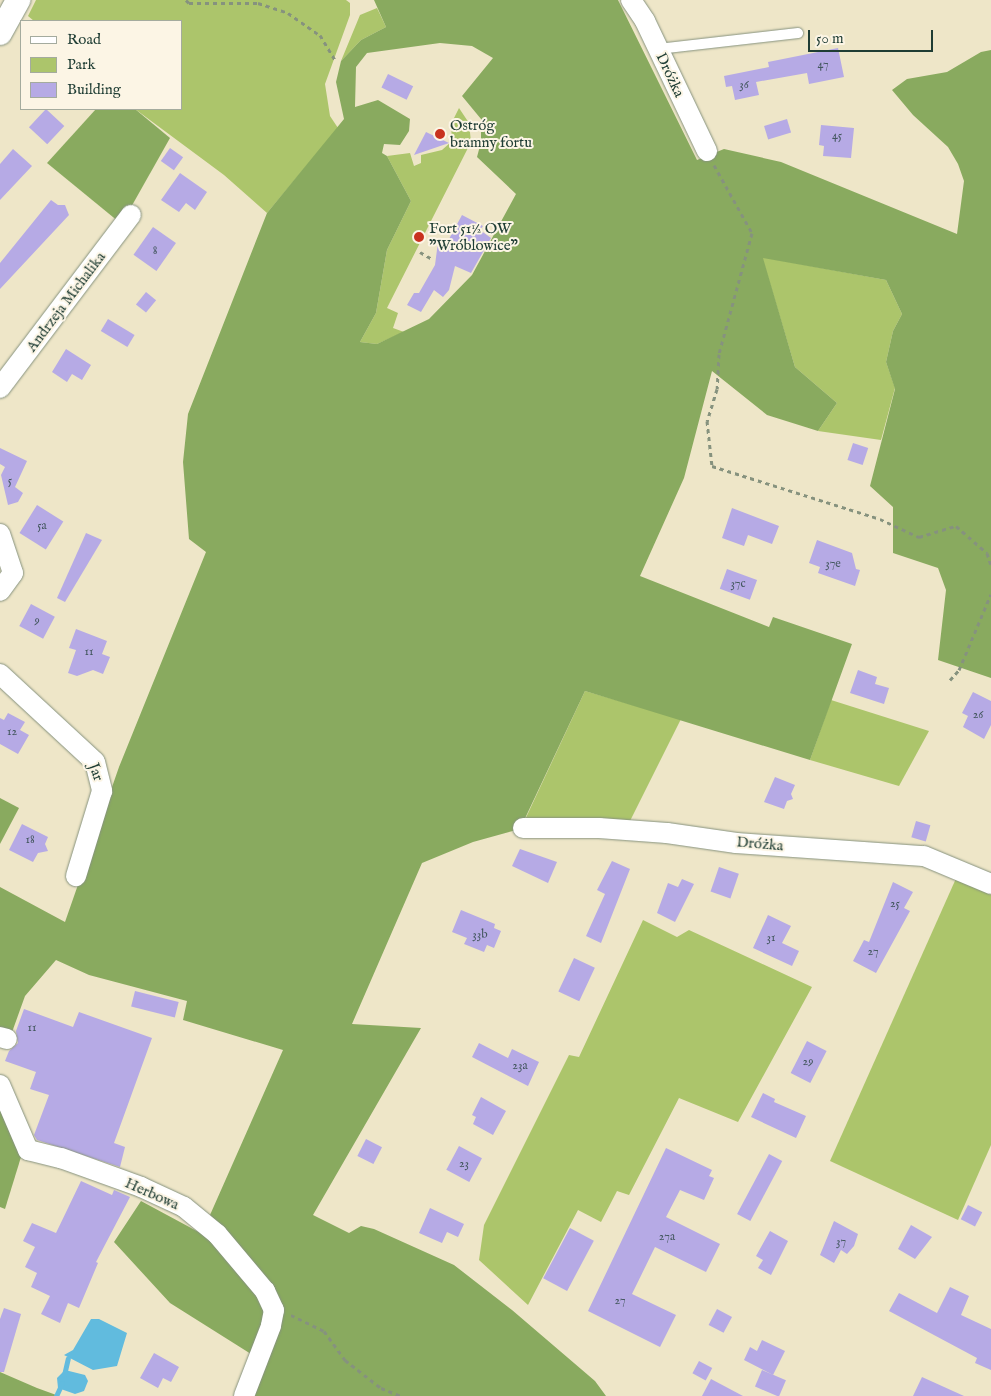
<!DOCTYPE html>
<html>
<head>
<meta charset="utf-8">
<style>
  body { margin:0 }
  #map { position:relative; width:991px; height:1396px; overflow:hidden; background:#eee6c8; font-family:"IM FELL English",serif }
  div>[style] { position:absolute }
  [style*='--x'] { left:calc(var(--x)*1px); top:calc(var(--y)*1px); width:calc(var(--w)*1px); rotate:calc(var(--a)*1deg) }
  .green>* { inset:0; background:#acc56b }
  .forest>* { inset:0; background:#89aa5f }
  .water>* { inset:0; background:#61bbde }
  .stream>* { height:5px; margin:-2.5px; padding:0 2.5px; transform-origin:2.5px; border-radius:2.5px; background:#61bbde }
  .building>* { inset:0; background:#b6aae5; transform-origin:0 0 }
  .path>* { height:3px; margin-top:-1.5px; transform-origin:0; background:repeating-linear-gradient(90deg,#86927e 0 4px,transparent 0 8px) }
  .roads { filter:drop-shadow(0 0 1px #86927e) drop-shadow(0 0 1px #86927e) }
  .service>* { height:10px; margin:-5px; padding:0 5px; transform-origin:5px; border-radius:5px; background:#fff }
  .minor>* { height:20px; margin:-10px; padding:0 10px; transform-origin:10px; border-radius:10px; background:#fff }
  .tertiary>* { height:24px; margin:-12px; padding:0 12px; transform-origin:12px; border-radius:12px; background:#fff }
  .dots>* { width:14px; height:14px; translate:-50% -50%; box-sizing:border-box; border:2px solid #fcf5e5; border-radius:50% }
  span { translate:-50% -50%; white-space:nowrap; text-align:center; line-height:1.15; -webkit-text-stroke:4px #fcf5e5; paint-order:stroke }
  .number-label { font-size:12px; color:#455860 }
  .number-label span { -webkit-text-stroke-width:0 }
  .street-label { font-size:15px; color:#1f3d34 }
  .poi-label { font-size:15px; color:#1f3d34 }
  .left { translate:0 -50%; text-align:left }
  .legend { position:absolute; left:20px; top:20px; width:162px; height:90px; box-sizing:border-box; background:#fcf5e5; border:1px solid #a4ab9e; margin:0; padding:6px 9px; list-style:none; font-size:15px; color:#1f3d34 }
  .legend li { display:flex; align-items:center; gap:10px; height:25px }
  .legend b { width:25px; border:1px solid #a4ab9e }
  .scale { position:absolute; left:808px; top:30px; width:125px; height:22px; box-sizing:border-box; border:2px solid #1f3d34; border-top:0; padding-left:6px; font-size:15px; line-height:18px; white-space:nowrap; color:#1f3d34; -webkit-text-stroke:4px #fcf5e5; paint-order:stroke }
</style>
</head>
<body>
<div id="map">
  <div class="green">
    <i style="clip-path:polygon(36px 0,346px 0,350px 3px,350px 15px,325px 84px,330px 116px,338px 128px,267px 213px,224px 175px,135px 109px,181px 109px,181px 21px,34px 21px,28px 16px)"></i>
    <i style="clip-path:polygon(377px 8px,386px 27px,361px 40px,341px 61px,360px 15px)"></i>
    <i style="clip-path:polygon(459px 108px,469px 123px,471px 142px,387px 308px,398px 313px,393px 328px,404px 332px,377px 344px,360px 342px,376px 313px,387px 250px,411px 201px,387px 156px,410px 153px,414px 166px,421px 163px,421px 155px,442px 150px,451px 142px,452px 122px)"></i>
    <i style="clip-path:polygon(762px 257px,886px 280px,902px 314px,893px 331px,886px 362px,895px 388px,881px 440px,818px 431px,837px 403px,795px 367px)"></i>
    <i style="clip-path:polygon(585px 691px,681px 719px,627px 827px,523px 824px)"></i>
    <i style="clip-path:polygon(831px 700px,929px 731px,899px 786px,810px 760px)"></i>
    <i style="clip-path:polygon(958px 874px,991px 893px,991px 1145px,958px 1220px,830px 1161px)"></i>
    <i style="clip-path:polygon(643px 920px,677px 937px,689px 930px,812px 987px,738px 1122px,679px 1098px,629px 1195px,617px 1191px,601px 1222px,578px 1210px,528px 1305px,479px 1260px,484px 1225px,569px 1055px,579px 1057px)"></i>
  </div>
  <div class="forest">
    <i style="clip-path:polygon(evenodd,374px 0,618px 0,697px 160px,724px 149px,781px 162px,957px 234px,964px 181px,958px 164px,948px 147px,913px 115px,892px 90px,907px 79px,947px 72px,981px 52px,991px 50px,991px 678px,938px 660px,946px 590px,938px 568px,893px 553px,893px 507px,870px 486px,895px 389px,886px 362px,893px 331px,902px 314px,886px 280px,763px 258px,795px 367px,837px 403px,818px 431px,767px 415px,712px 371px,684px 478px,640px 576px,769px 627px,773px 617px,852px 644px,810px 760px,585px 691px,520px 829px,473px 842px,422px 863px,352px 1024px,421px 1028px,313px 1215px,349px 1233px,361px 1226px,374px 1229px,454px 1265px,512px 1310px,595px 1381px,606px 1396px,237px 1396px,251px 1354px,170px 1303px,114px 1242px,141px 1201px,206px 1236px,279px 1303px,210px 1215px,283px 1050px,183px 1020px,187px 1001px,89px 975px,56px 960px,25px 996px,11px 1035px,0 1034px,0 887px,65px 922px,119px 767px,206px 552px,189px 539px,183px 462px,188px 414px,267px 213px,344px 119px,336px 82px,341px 61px,361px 40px,386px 27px,374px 0,440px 43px,472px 46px,493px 58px,462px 96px,481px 119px,481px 142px,477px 157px,516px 194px,472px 275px,429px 319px,377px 344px,360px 342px,376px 313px,387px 250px,411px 201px,387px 156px,382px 153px,384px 144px,400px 145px,409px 131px,410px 119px,378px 100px,355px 107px,356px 67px,367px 53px,440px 43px)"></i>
    <i style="clip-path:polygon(96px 109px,135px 109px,170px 138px,130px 209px,119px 222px,47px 163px)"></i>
    <i style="clip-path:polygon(0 798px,19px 808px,0 844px)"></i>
    <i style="clip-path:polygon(0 1094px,21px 1157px,5px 1209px,0 1207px)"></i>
    <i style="clip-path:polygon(0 1372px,37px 1388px,59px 1396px,0 1396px)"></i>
  </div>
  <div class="water">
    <i style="clip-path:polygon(91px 1319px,99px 1319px,127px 1333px,117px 1366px,93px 1370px,64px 1355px,73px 1350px)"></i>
    <i style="clip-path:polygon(65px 1370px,85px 1375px,88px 1381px,84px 1391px,75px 1394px,58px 1388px,57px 1378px)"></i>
  </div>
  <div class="stream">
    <i style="--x:64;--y:1375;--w:17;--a:-77"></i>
    <i style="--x:56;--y:1396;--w:14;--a:-65"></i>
  </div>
  <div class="building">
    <i style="clip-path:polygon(838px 48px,844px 77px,809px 84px,807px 73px,756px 82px,759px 95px,735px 100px,732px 86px,726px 87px,724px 76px,769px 67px,768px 62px)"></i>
    <i style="left:388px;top:74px;width:28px;height:15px;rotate:26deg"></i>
    <i style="left:46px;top:109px;width:25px;height:25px;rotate:43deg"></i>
    <i style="left:787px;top:119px;width:14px;height:24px;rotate:73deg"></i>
    <i style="clip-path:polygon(821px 125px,854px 128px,851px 158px,823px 156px,824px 146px,819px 145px)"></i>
    <i style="clip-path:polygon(426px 132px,449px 143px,414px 155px)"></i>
    <i style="left:170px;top:148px;width:16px;height:16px;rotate:35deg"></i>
    <i style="clip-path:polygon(13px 149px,32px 166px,0 200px,0 164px)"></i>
    <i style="clip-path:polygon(180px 173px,207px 192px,195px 210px,186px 203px,179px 212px,161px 200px)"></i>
    <i style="clip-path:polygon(51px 200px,58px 205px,65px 205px,69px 215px,0 289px,0 263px)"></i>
    <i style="clip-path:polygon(462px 215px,483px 226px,480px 230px,491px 238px,471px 273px,455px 266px,449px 290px,443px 297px,434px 290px,421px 312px,407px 305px,414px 293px,419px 293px,435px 265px,438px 242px,449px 239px)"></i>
    <i style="left:153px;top:227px;width:28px;height:34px;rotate:35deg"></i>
    <i style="left:146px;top:292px;width:13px;height:16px;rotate:39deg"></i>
    <i style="left:108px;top:319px;width:31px;height:14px;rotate:31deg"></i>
    <i style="clip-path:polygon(66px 349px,91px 365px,82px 380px,72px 374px,67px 382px,52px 372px)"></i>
    <i style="left:853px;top:443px;width:16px;height:18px;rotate:18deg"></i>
    <i style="clip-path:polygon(0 448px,27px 461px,15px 487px,23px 493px,18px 502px,8px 505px,1px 475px,5px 467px,0 464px)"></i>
    <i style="left:37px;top:505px;width:31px;height:33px;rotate:32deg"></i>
    <i style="clip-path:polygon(732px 508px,779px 526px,772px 544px,748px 535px,744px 546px,722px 538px)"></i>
    <i style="clip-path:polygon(86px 533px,102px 540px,65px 602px,57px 598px)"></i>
    <i style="clip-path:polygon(817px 540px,852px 553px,856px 569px,860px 570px,855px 586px,818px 573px,820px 567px,809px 563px)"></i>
    <i style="left:727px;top:569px;width:32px;height:21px;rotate:20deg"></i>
    <i style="left:31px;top:604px;width:27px;height:25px;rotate:28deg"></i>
    <i style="clip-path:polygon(76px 629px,107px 641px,102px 654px,110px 657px,103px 674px,93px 670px,77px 676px,68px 673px,76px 650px,69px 648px)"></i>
    <i style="clip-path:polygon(858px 670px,877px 677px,875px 684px,889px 688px,884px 704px,850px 693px)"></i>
    <i style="clip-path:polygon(973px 692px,991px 701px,991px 725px,984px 739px,963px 727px,968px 716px,962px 713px)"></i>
    <i style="clip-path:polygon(8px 713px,25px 722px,20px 730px,29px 735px,18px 754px,0 744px,0 718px,4px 720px)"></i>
    <i style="clip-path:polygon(775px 777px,795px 785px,791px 794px,793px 799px,787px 801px,784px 809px,764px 802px)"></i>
    <i style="left:916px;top:821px;width:15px;height:17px;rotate:16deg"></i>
    <i style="clip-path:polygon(22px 824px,48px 837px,45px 844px,48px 851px,38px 853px,33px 862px,9px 850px)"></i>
    <i style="clip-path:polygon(520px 849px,557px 862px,548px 883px,512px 866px)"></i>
    <i style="clip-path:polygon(612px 861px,630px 869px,601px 943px,586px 936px,605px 894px,597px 890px)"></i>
    <i style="left:719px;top:867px;width:21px;height:26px;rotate:19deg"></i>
    <i style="clip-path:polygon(682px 879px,694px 884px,675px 922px,657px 913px,668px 883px,678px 887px)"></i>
    <i style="clip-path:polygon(893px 882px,913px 892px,904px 908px,910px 911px,876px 973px,853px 961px,864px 940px,869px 942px)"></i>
    <i style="clip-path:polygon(461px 910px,495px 924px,494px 928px,501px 931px,494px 948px,487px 945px,484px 952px,464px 944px,467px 938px,452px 932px)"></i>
    <i style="clip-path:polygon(768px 915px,791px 926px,782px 943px,799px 951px,792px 966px,753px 948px)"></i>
    <i style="left:574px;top:958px;width:23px;height:37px;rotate:25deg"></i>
    <i style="left:135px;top:991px;width:45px;height:16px;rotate:14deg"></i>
    <i style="clip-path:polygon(24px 1009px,73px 1027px,79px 1012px,152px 1038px,114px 1143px,125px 1147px,120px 1167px,37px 1140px,34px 1135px,49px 1095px,30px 1089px,36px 1072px,5px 1061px,9px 1051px,18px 1043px,16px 1031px)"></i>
    <i style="left:807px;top:1041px;width:22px;height:36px;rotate:27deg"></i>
    <i style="clip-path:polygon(479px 1043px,508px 1058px,512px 1049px,539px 1062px,528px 1086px,472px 1057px)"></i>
    <i style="clip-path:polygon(763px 1093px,775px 1099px,774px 1102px,806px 1116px,796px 1138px,751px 1117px)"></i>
    <i style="clip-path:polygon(481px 1097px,506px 1111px,493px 1135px,473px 1124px,476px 1117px,472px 1115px)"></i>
    <i style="left:366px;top:1139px;width:18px;height:19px;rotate:27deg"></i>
    <i style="left:459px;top:1146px;width:26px;height:27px;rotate:28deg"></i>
    <i style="clip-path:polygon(666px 1148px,712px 1170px,709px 1176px,714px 1178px,704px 1200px,680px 1190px,666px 1217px,720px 1244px,706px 1272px,655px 1247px,632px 1294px,676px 1315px,660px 1347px,588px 1311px)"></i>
    <i style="left:769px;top:1154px;width:15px;height:68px;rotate:28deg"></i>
    <i style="clip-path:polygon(81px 1181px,112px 1195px,114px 1190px,130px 1197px,96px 1262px,98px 1263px,79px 1308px,68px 1303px,60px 1323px,41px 1314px,50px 1296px,31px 1287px,37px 1273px,25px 1267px,35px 1247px,23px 1241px,32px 1223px,56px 1233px)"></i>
    <i style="left:968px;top:1205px;width:16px;height:16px;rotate:27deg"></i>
    <i style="clip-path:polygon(430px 1208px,464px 1224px,458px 1237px,447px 1232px,442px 1243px,419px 1233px)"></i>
    <i style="clip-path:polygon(834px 1221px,858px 1234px,854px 1246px,847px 1254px,841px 1250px,834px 1263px,820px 1255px)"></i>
    <i style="clip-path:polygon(911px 1225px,932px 1237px,915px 1259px,898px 1249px)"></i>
    <i style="left:570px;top:1228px;width:27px;height:57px;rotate:28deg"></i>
    <i style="clip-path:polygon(770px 1231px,788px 1241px,771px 1275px,758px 1268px,763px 1260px,756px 1256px)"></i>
    <i style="clip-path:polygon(950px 1287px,969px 1296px,961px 1315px,991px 1329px,991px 1370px,975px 1363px,977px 1358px,889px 1311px,899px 1293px,937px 1313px)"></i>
    <i style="clip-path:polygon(4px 1308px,21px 1314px,4px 1372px,0 1372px,0 1319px)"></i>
    <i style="left:717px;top:1309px;width:17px;height:18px;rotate:28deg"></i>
    <i style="clip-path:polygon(762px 1340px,785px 1351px,773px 1375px,744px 1360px,750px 1347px,757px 1351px)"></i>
    <i style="clip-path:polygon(154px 1353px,179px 1367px,171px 1382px,163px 1378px,158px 1388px,140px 1378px)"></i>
    <i style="left:699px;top:1361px;width:15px;height:14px;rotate:28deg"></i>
    <i style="left:762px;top:1370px;width:26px;height:18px;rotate:23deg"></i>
    <i style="clip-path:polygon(922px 1377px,964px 1396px,913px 1396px)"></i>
    <i style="clip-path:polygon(711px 1379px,743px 1396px,702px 1396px)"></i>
  </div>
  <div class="path">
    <i style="--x:186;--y:0;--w:4;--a:45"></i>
    <i style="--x:189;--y:3;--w:69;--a:0"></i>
    <i style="--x:258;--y:3;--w:32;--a:18"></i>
    <i style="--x:288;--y:13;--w:39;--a:35"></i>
    <i style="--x:320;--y:35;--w:31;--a:59"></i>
    <i style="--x:714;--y:165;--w:78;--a:60.8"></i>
    <i style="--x:752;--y:233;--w:125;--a:105.3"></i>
    <i style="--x:719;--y:354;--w:35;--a:93"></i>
    <i style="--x:717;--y:389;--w:34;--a:107"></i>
    <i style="--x:707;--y:421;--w:45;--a:83.7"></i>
    <i style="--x:712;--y:466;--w:176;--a:17.5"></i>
    <i style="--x:880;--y:519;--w:43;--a:24.8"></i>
    <i style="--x:919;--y:537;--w:39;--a:-17"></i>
    <i style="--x:956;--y:526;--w:41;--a:41.1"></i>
    <i style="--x:987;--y:553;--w:13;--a:72"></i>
    <i style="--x:420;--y:252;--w:14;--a:30"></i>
    <i style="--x:950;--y:680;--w:13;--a:-48"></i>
    <i style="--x:959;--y:670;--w:82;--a:-67.2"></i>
    <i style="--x:291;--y:1315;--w:37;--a:26"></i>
    <i style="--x:324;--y:1331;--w:36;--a:54"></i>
    <i style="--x:345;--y:1360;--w:46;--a:37.9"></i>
    <i style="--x:381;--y:1388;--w:22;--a:22"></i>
  </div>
  <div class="roads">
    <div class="service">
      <i style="--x:658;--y:49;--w:141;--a:-6.5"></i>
    </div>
    <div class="minor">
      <i style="--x:631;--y:0;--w:25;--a:56"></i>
      <i style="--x:645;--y:21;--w:144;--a:64.5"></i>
      <i style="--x:0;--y:388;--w:217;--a:-52.9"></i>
      <i style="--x:0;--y:534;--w:41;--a:71.6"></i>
      <i style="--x:13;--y:573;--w:22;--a:126"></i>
      <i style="--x:0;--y:674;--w:129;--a:42.8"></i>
      <i style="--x:95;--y:762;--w:30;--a:76"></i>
      <i style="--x:102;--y:791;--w:89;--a:107"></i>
      <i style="--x:523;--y:828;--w:76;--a:0"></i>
      <i style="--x:599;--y:828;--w:68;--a:4.2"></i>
      <i style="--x:667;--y:833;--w:70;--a:8.2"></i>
      <i style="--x:736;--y:843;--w:188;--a:4"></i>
      <i style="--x:924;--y:856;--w:73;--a:22.7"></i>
      <i style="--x:0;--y:1037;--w:7;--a:16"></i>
      <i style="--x:0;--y:1085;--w:71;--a:66.7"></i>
      <i style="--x:28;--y:1150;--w:34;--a:14"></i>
      <i style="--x:61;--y:1158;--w:85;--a:19.9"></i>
      <i style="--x:141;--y:1187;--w:47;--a:24.9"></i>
      <i style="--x:184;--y:1207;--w:43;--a:39.3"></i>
      <i style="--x:217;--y:1234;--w:75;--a:49.9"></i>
      <i style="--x:265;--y:1291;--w:21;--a:65"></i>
      <i style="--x:274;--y:1310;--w:16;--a:101"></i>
      <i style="--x:271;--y:1326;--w:75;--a:111.1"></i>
    </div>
    <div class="tertiary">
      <i style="--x:0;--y:33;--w:38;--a:-61"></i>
    </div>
  </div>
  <div class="dots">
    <i style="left:440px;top:134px;background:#c8321e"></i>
    <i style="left:419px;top:237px;background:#c8321e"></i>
  </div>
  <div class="number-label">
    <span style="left:823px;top:65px">47</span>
    <span style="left:744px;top:85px">36</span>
    <span style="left:837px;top:136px">45</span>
    <span style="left:155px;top:251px">8</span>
    <span style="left:10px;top:481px">5</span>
    <span style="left:42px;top:526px">5a</span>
    <span style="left:833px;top:564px">37e</span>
    <span style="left:738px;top:584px">37c</span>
    <span style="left:37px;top:621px">9</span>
    <span style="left:89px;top:652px">11</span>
    <span style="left:978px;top:715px">26</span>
    <span style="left:12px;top:732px">12</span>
    <span style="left:30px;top:840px">18</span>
    <span style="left:895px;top:904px">25</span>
    <span style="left:480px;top:935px">33b</span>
    <span style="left:771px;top:938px">31</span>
    <span style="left:873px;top:952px">27</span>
    <span style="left:32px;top:1028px">11</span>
    <span style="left:808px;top:1062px">29</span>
    <span style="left:520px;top:1066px">23a</span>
    <span style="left:464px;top:1164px">23</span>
    <span style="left:667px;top:1237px">27a</span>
    <span style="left:841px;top:1242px">37</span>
    <span style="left:620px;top:1301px">27</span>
  </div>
  <div class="street-label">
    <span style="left:670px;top:75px;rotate:65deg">Dróżka</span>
    <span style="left:66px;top:302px;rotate:-53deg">Andrzeja Michalika</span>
    <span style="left:96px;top:772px;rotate:69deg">Jar</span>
    <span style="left:760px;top:844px;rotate:5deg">Dróżka</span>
    <span style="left:152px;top:1194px;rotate:24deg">Herbowa</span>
  </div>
  <div class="poi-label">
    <span class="left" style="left:450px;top:134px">Ostróg<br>bramny fortu</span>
    <span class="left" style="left:429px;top:237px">Fort 51½ OW<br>"Wróblowice"</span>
  </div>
  <ul class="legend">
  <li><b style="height:6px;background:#fff"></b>Road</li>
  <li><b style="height:14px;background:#acc56b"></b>Park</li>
  <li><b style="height:14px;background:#b6aae5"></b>Building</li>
  </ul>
  <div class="scale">50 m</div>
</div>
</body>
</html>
